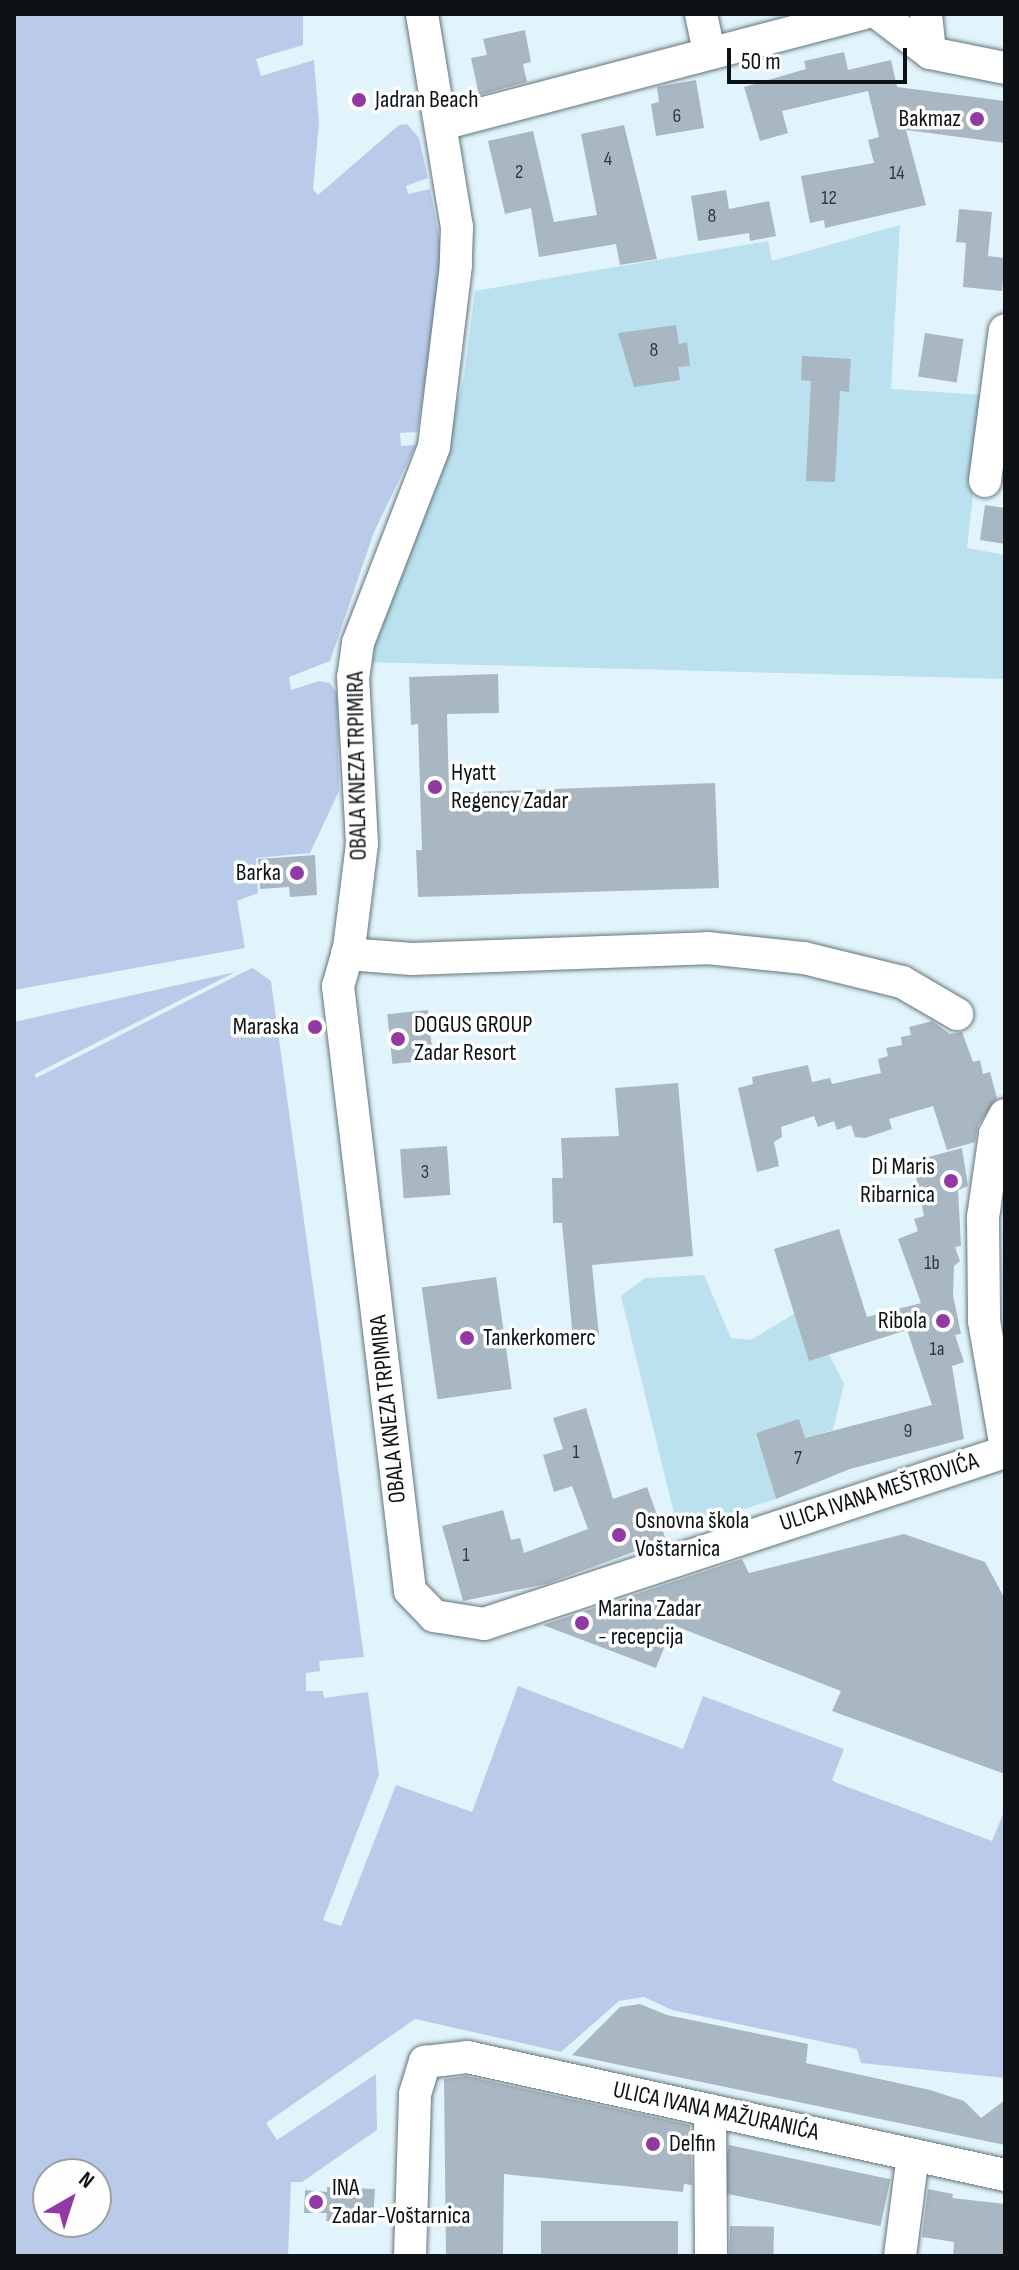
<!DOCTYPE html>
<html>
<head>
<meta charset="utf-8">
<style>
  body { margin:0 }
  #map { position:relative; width:1019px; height:2270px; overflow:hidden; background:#e1f4fb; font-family:"Sofia Sans Condensed",sans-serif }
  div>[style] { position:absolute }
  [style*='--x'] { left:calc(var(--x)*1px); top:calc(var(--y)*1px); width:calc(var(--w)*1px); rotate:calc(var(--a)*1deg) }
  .green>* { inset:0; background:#bbe1ee }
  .water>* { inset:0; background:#bacbe9 }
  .pier>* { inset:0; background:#e1f4fb; transform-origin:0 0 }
  .building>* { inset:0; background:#a9b7c2; transform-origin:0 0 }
  .roads { filter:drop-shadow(0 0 2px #64747a) drop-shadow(0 0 2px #64747a) }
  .minor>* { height:32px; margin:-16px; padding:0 16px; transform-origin:16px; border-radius:16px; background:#fff }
  .dots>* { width:22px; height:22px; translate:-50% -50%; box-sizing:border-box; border:4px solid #fefefe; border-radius:50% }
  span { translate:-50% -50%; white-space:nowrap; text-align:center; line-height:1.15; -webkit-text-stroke:7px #fefefe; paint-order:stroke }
  .number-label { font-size:20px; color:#333b40 }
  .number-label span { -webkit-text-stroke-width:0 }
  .poi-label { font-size:24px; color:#0c1215 }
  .left { translate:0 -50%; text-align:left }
  .right { translate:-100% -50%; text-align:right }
  .street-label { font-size:24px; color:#0c1215 }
  .frame { position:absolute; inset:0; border:16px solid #0c1215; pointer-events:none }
  .north { position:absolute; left:32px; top:2158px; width:80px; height:80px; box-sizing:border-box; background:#fefefe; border:2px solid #9da0a1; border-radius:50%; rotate:39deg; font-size:22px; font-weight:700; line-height:32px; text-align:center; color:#0c1215 }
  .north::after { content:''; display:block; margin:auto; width:28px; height:36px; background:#9339a4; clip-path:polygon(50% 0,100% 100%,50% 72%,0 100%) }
  .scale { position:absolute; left:727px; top:48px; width:180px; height:36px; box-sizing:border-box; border:4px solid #0c1215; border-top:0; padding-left:10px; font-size:24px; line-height:28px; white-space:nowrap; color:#0c1215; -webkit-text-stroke:6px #fefefe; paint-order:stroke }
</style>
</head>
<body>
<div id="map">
  <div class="green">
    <i style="clip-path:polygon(900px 225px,891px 389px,984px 395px,967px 548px,1005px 555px,1005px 679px,365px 662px,447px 445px,464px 376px,475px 291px,768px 241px,772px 261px)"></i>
    <i style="clip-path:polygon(704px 1275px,731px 1338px,751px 1340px,805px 1307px,844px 1384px,833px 1430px,805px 1438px,799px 1420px,756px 1433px,776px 1499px,678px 1530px,621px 1296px,645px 1278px)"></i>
  </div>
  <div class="water">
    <i style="clip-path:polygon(14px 14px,303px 14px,303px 45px,256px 59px,261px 76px,314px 60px,319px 123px,313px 189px,318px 195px,399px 125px,407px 124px,419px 138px,428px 178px,406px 186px,408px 194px,430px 189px,441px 247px,440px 292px,417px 432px,400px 433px,401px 446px,416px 445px,374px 532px,330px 661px,289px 677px,291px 690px,319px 681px,330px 683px,337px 694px,339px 791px,310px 853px,256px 858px,258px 893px,237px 901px,245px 948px,14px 990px)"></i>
    <i style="clip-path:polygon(evenodd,253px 968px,271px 981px,364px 1657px,319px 1661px,320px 1671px,306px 1673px,306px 1691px,323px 1691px,324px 1698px,368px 1692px,379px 1775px,323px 1920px,341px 1926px,396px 1785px,472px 1812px,518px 1686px,683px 1749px,703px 1696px,844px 1749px,832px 1780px,837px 1783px,992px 1841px,1005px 1809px,1005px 2078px,861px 2063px,857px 2049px,672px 2010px,644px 1997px,619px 2001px,561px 2052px,415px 2019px,266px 2123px,277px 2140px,376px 2074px,377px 2130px,302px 2182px,291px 2182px,288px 2256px,14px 2256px,14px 1022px,253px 968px,48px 2174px,96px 2174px,96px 2222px,48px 2222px,48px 2174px)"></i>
  </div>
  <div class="pier">
    <i style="left:245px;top:948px;width:4px;height:235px;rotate:76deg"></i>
    <i style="left:251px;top:964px;width:4px;height:243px;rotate:63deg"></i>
  </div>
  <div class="building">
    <i style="clip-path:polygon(525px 30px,531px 62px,523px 64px,527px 82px,479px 95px,471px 58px,487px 55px,483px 39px)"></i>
    <i style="clip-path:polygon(844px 52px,848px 70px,891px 60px,897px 87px,1005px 101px,1005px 143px,906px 130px,926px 205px,825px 228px,824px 220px,810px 223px,801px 176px,874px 163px,868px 140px,879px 137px,868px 91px,782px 111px,788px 133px,760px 141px,744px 87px,806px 69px,804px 61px)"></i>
    <i style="clip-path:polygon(696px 80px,704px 128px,656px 136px,651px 104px,659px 102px,657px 87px)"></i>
    <i style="clip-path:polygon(624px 125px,657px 259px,620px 265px,616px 244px,539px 257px,531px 208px,505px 214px,488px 141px,533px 131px,554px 222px,597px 215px,581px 134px)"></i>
    <i style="clip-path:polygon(726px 190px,729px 209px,769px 201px,776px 236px,750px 241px,749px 233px,698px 241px,691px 196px)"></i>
    <i style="clip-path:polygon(959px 209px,992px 212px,988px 256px,1005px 258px,1002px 291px,963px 287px,966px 243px,956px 242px)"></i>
    <i style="clip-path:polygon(676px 325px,679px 344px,687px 342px,690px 366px,678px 367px,680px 380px,634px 387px,618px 333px)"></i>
    <i style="left:925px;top:333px;width:39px;height:44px;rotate:9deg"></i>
    <i style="clip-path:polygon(802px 356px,851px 359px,849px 392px,840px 391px,835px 482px,806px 481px,811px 381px,801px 380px)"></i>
    <i style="clip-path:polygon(985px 505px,1005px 508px,1005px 544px,980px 540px)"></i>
    <i style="clip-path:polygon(498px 674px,499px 713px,447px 714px,449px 793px,715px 783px,719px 888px,418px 897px,416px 850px,422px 850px,418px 724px,411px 725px,409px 677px)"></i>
    <i style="clip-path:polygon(315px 855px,317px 895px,290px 897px,289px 887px,260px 889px,258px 859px)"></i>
    <i style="left:428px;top:1010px;width:50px;height:41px;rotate:84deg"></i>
    <i style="clip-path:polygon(932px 1021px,950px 1034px,962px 1032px,973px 1062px,980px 1060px,983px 1074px,990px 1072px,997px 1098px,978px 1125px,975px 1142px,947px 1150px,933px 1106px,889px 1119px,892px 1129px,865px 1138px,855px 1137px,851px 1125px,837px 1130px,834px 1121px,818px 1127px,814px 1116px,781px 1127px,782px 1137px,774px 1142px,779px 1166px,757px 1172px,738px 1088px,753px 1084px,752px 1077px,808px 1065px,812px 1082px,830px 1078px,832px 1084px,881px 1073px,878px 1059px,888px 1056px,886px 1048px,902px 1045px,901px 1037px,911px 1035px,909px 1027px)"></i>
    <i style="clip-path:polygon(678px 1083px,693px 1256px,592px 1265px,599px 1336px,573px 1339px,562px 1223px,553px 1223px,552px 1178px,563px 1178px,561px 1138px,619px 1136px,615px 1088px)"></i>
    <i style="left:447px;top:1146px;width:49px;height:47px;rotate:86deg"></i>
    <i style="clip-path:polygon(962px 1148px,968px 1186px,958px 1190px,961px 1246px,955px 1247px,960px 1261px,954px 1266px,953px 1295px,961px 1334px,955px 1335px,964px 1362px,952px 1366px,964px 1439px,850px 1469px,776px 1499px,756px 1433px,799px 1419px,805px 1438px,932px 1405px,907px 1330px,809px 1361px,774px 1249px,839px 1229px,867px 1317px,921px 1303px,898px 1239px,918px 1231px,914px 1219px,924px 1216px,913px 1161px)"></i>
    <i style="left:496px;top:1277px;width:113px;height:75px;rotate:82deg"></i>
    <i style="clip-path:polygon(586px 1408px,613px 1499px,647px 1487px,666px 1540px,546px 1584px,463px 1601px,442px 1526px,503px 1510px,511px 1540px,520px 1538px,524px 1553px,588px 1529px,572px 1486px,554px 1492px,543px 1455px,563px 1449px,553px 1418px)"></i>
    <i style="clip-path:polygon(904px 1534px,985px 1562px,1005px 1599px,1005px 1774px,832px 1711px,841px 1691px,673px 1625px,656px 1668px,543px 1625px,742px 1559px,749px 1573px)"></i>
    <i style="clip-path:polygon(640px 2004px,667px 2015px,808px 2044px,806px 2063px,930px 2090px,964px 2101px,981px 2118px,1005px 2100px,1005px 2145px,572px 2055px,620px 2007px)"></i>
    <i style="clip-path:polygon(466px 2076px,690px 2125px,692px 2185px,684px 2184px,683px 2192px,504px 2174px,503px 2256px,446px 2256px,444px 2079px)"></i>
    <i style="left:729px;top:2145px;width:165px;height:48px;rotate:12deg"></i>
    <i style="clip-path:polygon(327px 2187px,375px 2189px,373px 2223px,326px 2221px,327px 2213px,304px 2213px,305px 2190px,327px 2192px)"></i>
    <i style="clip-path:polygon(928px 2189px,953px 2194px,952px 2198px,1005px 2204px,1005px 2256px,953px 2256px,954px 2242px,922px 2237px)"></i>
    <i style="left:541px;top:2221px;width:137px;height:35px"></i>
    <i style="left:730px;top:2226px;width:44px;height:30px;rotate:1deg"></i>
  </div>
  <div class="roads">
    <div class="minor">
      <i style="--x:422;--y:14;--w:216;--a:80.7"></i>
      <i style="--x:457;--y:227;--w:38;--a:92"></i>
      <i style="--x:456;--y:265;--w:183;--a:96.9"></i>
      <i style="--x:434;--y:447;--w:210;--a:111.2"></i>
      <i style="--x:358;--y:643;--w:34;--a:98"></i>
      <i style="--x:353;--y:677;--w:167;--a:86.9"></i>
      <i style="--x:362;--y:844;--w:105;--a:97.1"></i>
      <i style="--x:349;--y:948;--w:40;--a:106"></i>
      <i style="--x:338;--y:986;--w:609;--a:83.21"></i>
      <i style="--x:410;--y:1591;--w:35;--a:46"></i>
      <i style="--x:434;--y:1616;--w:51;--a:9.1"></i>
      <i style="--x:484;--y:1624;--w:549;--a:-18.27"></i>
      <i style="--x:701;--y:14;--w:40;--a:78"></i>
      <i style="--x:879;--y:14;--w:64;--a:37.4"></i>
      <i style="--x:930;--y:53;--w:76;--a:11.3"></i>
      <i style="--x:926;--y:14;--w:39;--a:84"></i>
      <i style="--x:442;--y:124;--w:434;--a:-14.7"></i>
      <i style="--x:985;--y:481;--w:152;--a:-82.5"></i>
      <i style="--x:347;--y:954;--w:65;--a:4.4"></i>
      <i style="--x:412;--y:959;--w:295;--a:-2.1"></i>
      <i style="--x:707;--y:948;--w:98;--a:5.9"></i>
      <i style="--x:804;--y:958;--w:101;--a:13.8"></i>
      <i style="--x:902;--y:982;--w:64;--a:30.2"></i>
      <i style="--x:1005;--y:1115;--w:21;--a:118"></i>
      <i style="--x:995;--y:1134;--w:84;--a:98.2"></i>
      <i style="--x:983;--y:1217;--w:104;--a:89.4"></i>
      <i style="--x:984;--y:1321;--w:124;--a:80.2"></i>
      <i style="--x:710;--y:2110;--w:146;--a:89.6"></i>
      <i style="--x:410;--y:2256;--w:162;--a:-88.2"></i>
      <i style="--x:415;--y:2094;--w:34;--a:-73"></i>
      <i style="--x:425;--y:2062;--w:42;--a:-6.8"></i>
      <i style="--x:467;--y:2057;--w:551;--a:12.37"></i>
      <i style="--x:900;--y:2256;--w:102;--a:-82.7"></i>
    </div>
  </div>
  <div class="dots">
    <i style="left:359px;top:100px;background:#9339a4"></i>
    <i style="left:977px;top:119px;background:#9339a4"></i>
    <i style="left:435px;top:787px;background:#9339a4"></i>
    <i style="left:297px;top:873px;background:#9339a4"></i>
    <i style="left:315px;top:1027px;background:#9339a4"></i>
    <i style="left:398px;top:1039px;background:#9339a4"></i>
    <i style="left:951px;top:1181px;background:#9339a4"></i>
    <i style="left:943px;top:1321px;background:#9339a4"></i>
    <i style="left:467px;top:1338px;background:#9339a4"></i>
    <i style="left:619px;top:1535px;background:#9339a4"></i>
    <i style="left:582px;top:1623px;background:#9339a4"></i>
    <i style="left:653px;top:2144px;background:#9339a4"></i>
    <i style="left:316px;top:2202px;background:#9339a4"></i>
  </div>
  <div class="number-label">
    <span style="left:677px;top:116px">6</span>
    <span style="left:608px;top:159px">4</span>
    <span style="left:519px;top:172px">2</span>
    <span style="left:897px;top:173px">14</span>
    <span style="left:829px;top:198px">12</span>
    <span style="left:712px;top:216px">8</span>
    <span style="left:654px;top:350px">8</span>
    <span style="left:425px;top:1172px">3</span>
    <span style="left:932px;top:1263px">1b</span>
    <span style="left:937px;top:1349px">1a</span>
    <span style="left:908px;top:1431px">9</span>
    <span style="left:576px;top:1452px">1</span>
    <span style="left:798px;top:1458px">7</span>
    <span style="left:466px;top:1555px">1</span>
  </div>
  <div class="poi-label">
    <span class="left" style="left:375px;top:100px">Jadran Beach</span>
    <span class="right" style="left:961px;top:119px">Bakmaz</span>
    <span class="left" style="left:451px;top:787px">Hyatt<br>Regency Zadar</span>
    <span class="right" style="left:281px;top:873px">Barka</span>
    <span class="left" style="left:414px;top:1039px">DOGUS GROUP<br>Zadar Resort</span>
    <span class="right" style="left:299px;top:1027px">Maraska</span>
    <span class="right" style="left:935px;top:1181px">Di Maris<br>Ribarnica</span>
    <span class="right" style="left:927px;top:1321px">Ribola</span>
    <span class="left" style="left:483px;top:1338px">Tankerkomerc</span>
    <span class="left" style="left:635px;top:1535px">Osnovna škola<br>Voštarnica</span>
    <span class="left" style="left:598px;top:1623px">Marina Zadar<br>- recepcija</span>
    <span class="left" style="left:669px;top:2144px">Delfin</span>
    <span class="left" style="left:332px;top:2202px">INA<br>Zadar-Voštarnica</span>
  </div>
  <div class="street-label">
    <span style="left:357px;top:766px;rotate:-91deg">OBALA KNEZA TRPIMIRA</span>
    <span style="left:388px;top:1409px;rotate:-96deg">OBALA KNEZA TRPIMIRA</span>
    <span style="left:879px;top:1492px;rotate:-18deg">ULICA IVANA MEŠTROVIĆA</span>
    <span style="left:716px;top:2111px;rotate:12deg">ULICA IVANA MAŽURANIĆA</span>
  </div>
  <div class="frame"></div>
  <div class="north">N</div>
  <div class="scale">50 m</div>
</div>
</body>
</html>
